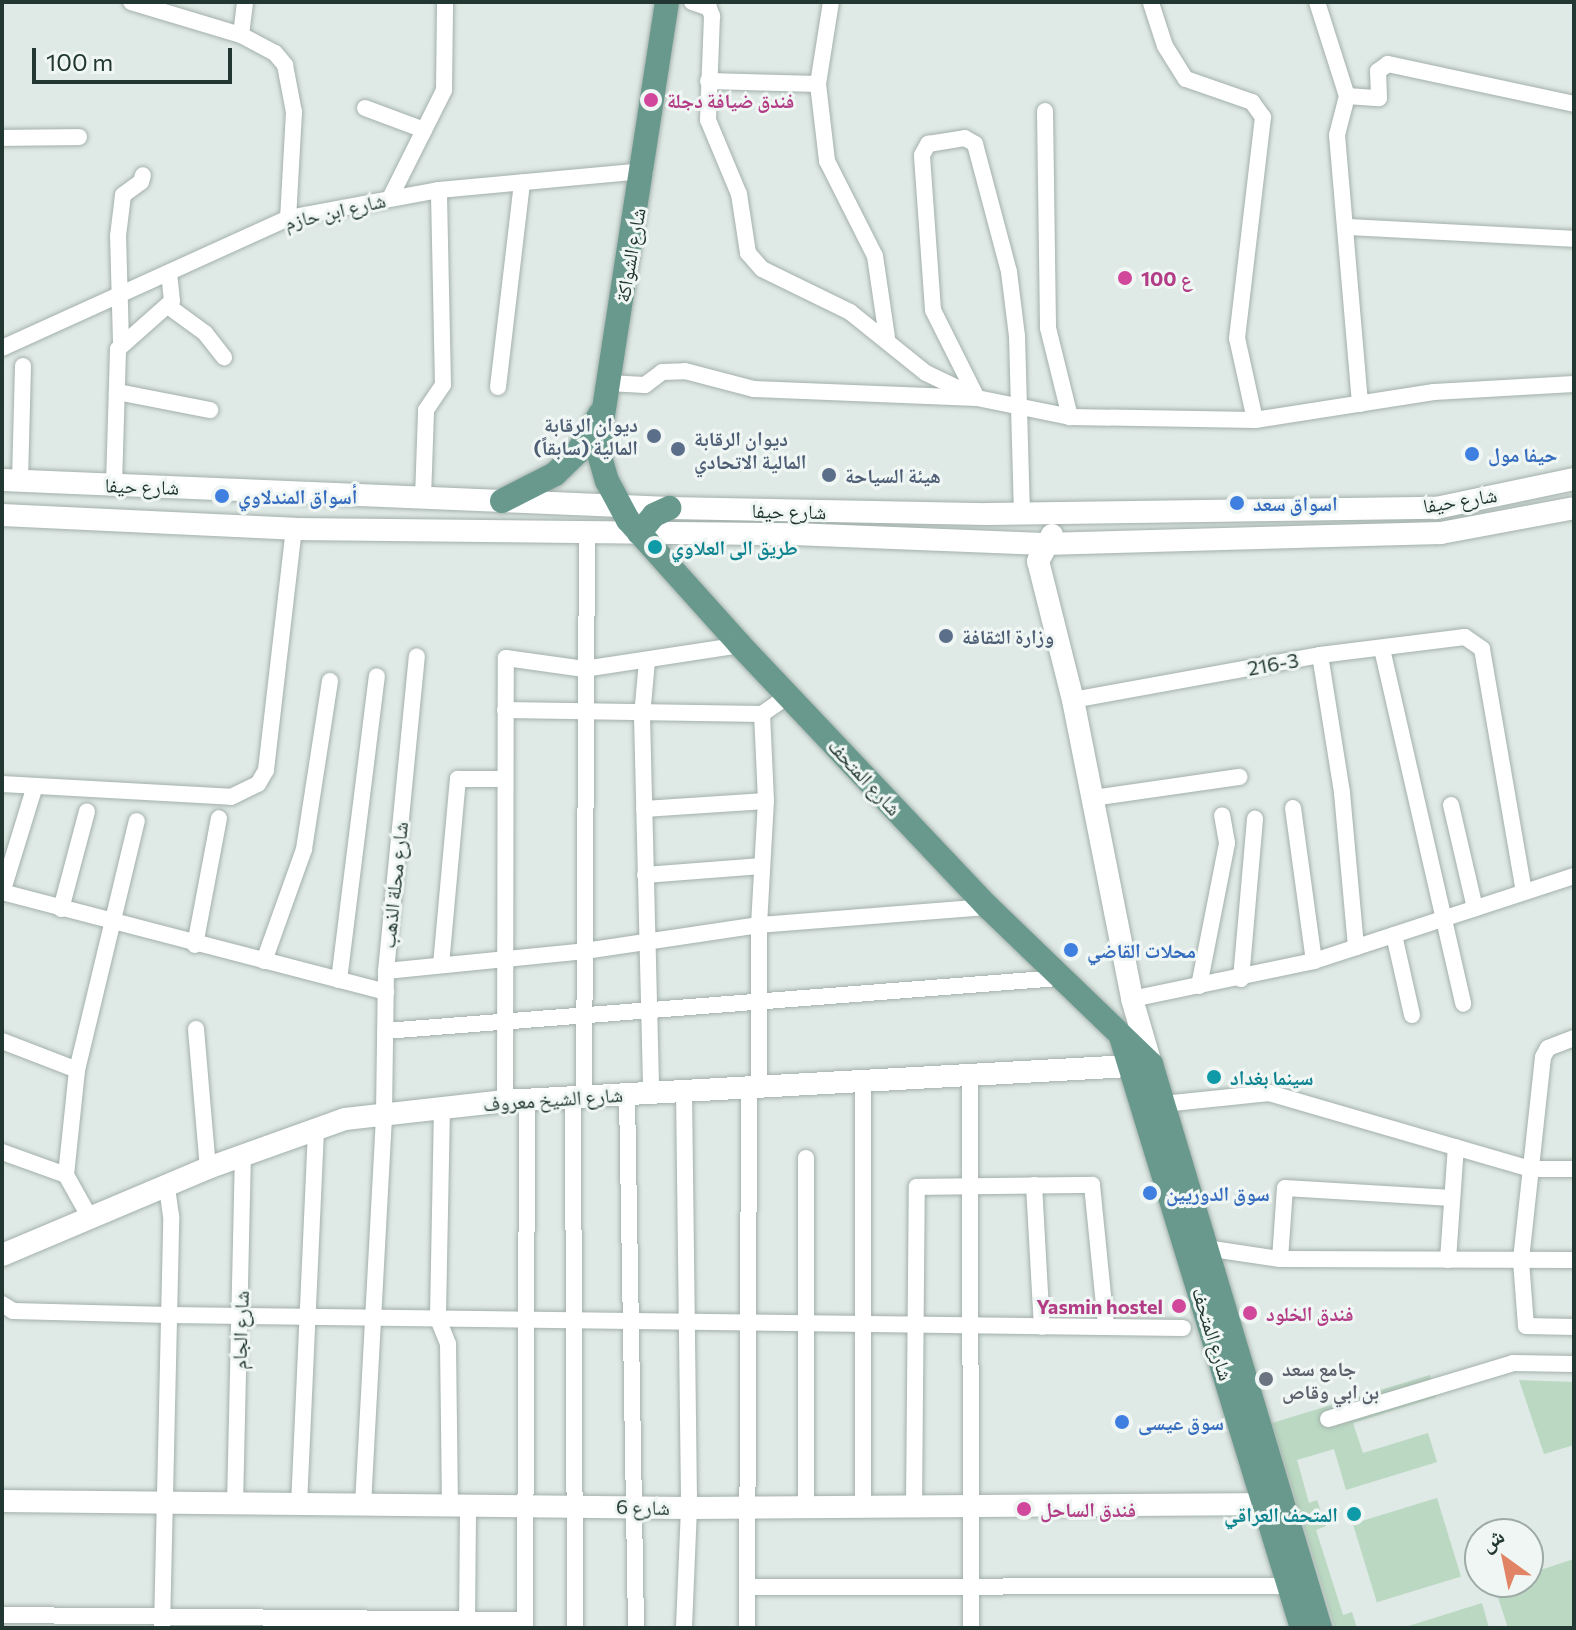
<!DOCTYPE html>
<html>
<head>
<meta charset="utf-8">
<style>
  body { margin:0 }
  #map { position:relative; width:1576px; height:1630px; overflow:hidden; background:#dfe9e5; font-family:Commissioner,"Noto Naskh Arabic",sans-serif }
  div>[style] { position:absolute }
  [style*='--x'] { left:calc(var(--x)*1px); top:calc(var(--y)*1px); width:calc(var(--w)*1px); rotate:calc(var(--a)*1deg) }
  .built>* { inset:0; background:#ced8d3 }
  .green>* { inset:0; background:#bad8c2; transform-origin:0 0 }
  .roads { filter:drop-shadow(0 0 2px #a3b0ab) drop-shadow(0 0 2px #a3b0ab) }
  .street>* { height:16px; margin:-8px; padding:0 8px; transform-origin:8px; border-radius:8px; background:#fff }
  .secondary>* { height:22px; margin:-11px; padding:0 11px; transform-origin:11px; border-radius:11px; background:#fff }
  .primary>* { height:24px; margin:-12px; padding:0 12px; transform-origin:12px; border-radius:12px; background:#69998d }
  .dots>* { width:22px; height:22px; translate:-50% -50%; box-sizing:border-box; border:4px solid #eff6f3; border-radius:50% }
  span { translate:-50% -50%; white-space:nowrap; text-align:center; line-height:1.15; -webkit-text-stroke:6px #eff6f3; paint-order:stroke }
  .hotel-label { font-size:20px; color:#b23c85; font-weight:700 }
  .left { translate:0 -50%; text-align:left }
  .right { translate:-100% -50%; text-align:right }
  .street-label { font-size:20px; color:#223731 }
  .service-label { font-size:20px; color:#4e5e75; font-weight:700 }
  .shop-label { font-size:20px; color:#366cbe; font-weight:700 }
  .culture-label { font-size:20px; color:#0d838f; font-weight:700 }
  .worship-label { font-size:20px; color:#5b616d; font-weight:700 }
  .frame { position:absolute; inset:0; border:4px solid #223731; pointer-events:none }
  .north { position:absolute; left:1464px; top:1518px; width:80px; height:80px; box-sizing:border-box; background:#eff6f3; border:2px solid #9daaa5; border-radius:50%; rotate:327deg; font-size:22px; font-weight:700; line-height:32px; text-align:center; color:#223731 }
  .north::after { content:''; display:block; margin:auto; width:28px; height:36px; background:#e18465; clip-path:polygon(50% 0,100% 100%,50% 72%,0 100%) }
  .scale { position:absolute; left:32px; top:48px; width:200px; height:36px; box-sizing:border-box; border:4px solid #223731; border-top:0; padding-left:10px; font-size:24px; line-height:28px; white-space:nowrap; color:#223731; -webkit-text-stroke:6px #eff6f3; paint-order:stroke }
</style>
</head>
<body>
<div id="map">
  <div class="built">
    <i style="clip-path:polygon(466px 1618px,465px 1628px,2px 1628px,2px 1621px)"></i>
  </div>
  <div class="green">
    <i style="clip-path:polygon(1430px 1375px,1436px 1397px,1353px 1423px,1363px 1453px,1428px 1433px,1437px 1462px,1346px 1490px,1334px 1449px,1297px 1460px,1309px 1503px,1317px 1500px,1326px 1526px,1316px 1530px,1343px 1615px,1352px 1612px,1357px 1628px,1335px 1628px,1272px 1423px)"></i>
    <i style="clip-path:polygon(1519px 1380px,1574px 1382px,1574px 1445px,1544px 1454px)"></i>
    <i style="left:1437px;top:1498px;width:82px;height:88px;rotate:73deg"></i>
    <i style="clip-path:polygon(1574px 1559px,1574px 1628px,1508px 1628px,1494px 1585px,1528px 1582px,1528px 1574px)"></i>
    <i style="clip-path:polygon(1482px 1603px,1489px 1628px,1402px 1628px)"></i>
  </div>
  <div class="roads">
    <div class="street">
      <i style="--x:131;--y:2;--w:115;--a:16.7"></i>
      <i style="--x:241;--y:35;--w:38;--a:28"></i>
      <i style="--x:275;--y:53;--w:16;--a:50"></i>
      <i style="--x:285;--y:65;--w:48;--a:79.2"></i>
      <i style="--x:294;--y:112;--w:106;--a:93.2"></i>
      <i style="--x:692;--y:2;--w:18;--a:19"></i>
      <i style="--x:709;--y:8;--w:9;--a:69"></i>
      <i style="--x:712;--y:16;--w:104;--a:92.2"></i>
      <i style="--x:708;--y:120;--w:80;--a:67.3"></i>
      <i style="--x:739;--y:194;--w:60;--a:81.3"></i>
      <i style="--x:748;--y:253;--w:21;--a:49"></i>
      <i style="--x:762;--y:269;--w:98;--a:26"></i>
      <i style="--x:850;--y:312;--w:97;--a:38.8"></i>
      <i style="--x:926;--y:373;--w:51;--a:25.6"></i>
      <i style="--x:1317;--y:2;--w:99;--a:72.3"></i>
      <i style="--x:1347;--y:96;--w:40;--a:104.4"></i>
      <i style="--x:1337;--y:135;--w:270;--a:85.1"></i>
      <i style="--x:1151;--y:3;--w:45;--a:72"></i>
      <i style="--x:1165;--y:46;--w:39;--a:58"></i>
      <i style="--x:1186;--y:79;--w:70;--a:19.2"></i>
      <i style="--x:1252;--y:102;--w:19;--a:54"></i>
      <i style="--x:1263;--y:117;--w:223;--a:96.7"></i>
      <i style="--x:1237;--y:338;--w:84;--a:77.6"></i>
      <i style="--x:241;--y:35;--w:33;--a:-83"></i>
      <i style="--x:708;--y:81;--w:110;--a:1.6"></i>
      <i style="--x:818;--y:84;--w:78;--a:83.3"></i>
      <i style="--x:827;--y:161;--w:106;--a:63.2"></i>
      <i style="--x:875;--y:256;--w:82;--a:81.6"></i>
      <i style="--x:818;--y:84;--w:83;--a:-81"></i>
      <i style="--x:1347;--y:96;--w:32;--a:4"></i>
      <i style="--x:1379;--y:98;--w:27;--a:-92"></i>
      <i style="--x:1378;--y:71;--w:12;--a:-35"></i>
      <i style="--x:1388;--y:64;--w:190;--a:12.1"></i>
      <i style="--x:365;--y:108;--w:63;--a:20.4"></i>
      <i style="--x:1045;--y:111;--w:217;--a:89.2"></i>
      <i style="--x:1048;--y:328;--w:92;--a:76.1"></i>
      <i style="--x:2;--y:138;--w:77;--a:-0.7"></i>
      <i style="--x:390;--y:198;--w:121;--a:-63.4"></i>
      <i style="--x:444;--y:90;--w:88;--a:-89.3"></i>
      <i style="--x:1347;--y:227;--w:227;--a:3"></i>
      <i style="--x:168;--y:306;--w:46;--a:36.1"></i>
      <i style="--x:205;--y:333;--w:31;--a:52"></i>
      <i style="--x:121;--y:342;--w:106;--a:-91.6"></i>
      <i style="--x:118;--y:236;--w:41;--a:-83"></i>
      <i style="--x:123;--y:195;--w:22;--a:-36"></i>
      <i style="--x:141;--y:182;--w:7;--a:-74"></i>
      <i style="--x:2;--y:348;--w:314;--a:-24.4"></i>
      <i style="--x:288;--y:218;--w:154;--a:-10.5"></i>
      <i style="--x:439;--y:190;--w:207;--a:-5.3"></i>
      <i style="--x:608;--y:383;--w:37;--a:3"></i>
      <i style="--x:645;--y:385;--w:21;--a:-37"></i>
      <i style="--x:662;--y:372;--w:23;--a:-2"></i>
      <i style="--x:685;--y:371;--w:71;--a:14.6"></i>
      <i style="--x:754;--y:389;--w:223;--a:2.3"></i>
      <i style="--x:977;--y:398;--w:95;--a:11.5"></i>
      <i style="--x:1070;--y:417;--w:185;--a:0.9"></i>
      <i style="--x:1255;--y:420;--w:181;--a:-8.9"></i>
      <i style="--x:1434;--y:392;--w:140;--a:-3.3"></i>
      <i style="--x:498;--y:387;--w:206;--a:-83.3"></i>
      <i style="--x:117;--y:392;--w:95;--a:11"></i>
      <i style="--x:977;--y:398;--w:98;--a:-116.6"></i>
      <i style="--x:933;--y:310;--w:155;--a:-94.1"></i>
      <i style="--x:922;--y:155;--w:13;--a:-61"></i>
      <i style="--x:928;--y:144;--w:37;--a:-9"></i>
      <i style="--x:965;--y:138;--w:12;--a:31"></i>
      <i style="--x:975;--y:144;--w:132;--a:75.1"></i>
      <i style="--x:1009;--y:272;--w:64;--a:82.9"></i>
      <i style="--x:1017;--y:336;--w:178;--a:88.4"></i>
      <i style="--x:20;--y:481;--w:115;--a:-88.5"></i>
      <i style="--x:114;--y:485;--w:136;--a:-88.3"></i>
      <i style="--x:118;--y:349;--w:72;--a:-41.6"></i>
      <i style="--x:172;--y:301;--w:28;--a:-96"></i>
      <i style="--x:423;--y:498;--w:88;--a:-88"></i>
      <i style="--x:426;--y:410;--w:30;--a:-56"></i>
      <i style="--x:443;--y:385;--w:195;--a:-91.2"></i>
      <i style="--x:1382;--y:649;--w:364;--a:77.1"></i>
      <i style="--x:1320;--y:655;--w:140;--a:80.9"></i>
      <i style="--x:1342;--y:793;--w:155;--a:84.8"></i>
      <i style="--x:647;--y:661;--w:55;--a:95.2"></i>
      <i style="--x:642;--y:716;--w:377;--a:88.6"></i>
      <i style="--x:1073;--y:700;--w:251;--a:-10.3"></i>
      <i style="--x:1320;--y:655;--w:146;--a:-7.1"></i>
      <i style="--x:1465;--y:637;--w:21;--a:35"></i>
      <i style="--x:1482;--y:649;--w:246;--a:80.2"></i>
      <i style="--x:505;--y:710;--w:257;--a:0.9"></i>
      <i style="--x:762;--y:714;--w:33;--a:-35"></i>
      <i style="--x:2;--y:784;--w:229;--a:3.2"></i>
      <i style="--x:231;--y:797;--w:30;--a:-26"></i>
      <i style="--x:258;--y:784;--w:16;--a:-60"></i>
      <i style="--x:266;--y:770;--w:243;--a:-83.4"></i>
      <i style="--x:1093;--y:798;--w:148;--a:-8.2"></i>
      <i style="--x:1451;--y:805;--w:106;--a:76.9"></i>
      <i style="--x:1293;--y:808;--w:154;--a:82.2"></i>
      <i style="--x:644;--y:809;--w:122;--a:-3.8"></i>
      <i style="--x:645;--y:875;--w:117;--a:-4.4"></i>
      <i style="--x:2;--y:892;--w:397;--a:14.6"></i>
      <i style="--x:2;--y:893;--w:112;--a:-72.9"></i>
      <i style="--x:61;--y:909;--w:101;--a:-75.1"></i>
      <i style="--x:1394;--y:935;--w:82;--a:77.3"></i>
      <i style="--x:195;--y:945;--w:129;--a:-79.3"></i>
      <i style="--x:264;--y:961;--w:119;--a:-70.3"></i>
      <i style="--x:304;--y:849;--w:170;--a:-81.2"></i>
      <i style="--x:441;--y:965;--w:187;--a:-84.8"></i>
      <i style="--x:458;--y:779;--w:47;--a:0"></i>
      <i style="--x:386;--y:971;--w:200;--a:-5.7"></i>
      <i style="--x:585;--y:951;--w:176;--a:-8.5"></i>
      <i style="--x:759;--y:925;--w:230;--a:-4.5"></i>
      <i style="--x:1241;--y:979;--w:161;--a:-85"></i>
      <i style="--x:339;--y:980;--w:306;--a:-82.9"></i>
      <i style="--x:1199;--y:986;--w:146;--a:-78.9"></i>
      <i style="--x:1227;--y:843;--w:28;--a:-100"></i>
      <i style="--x:1132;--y:999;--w:186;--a:-11.8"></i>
      <i style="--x:1314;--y:961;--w:274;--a:-18.1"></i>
      <i style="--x:196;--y:1029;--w:140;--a:85.1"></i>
      <i style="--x:385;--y:1031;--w:675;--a:-4.5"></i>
      <i style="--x:1574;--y:1038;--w:28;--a:159"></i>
      <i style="--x:1548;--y:1048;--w:10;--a:119"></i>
      <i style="--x:1543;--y:1057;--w:205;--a:96.2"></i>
      <i style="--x:1521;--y:1261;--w:65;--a:85.6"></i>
      <i style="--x:1526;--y:1326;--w:48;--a:1.2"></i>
      <i style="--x:2;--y:1041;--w:80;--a:21.1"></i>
      <i style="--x:970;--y:1076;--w:552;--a:89.9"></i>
      <i style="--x:863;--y:1083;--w:422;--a:90"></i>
      <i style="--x:759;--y:1087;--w:162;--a:-90"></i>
      <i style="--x:759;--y:925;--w:124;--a:-86.8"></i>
      <i style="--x:766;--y:801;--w:87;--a:-92.6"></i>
      <i style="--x:684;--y:1091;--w:417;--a:89.3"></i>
      <i style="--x:689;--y:1508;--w:120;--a:92.4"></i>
      <i style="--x:627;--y:1095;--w:533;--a:89.03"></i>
      <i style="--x:573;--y:1098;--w:530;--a:89.78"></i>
      <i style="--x:584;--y:1098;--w:565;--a:-89.7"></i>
      <i style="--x:505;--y:1101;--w:443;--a:-89.9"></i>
      <i style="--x:506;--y:658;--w:79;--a:8"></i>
      <i style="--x:584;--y:669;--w:158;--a:-8.7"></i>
      <i style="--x:1163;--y:1104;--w:107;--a:-5.9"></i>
      <i style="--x:1269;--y:1093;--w:272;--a:16.2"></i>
      <i style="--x:1530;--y:1169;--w:44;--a:0"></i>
      <i style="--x:442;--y:1107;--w:212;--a:91.1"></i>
      <i style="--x:438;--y:1319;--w:27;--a:68"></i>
      <i style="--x:448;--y:1344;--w:160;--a:89.3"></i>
      <i style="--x:2;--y:1152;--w:68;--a:19.8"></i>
      <i style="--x:1034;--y:1185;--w:142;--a:86.8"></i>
      <i style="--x:90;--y:1218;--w:49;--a:-119.2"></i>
      <i style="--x:66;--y:1175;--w:106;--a:-84"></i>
      <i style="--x:77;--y:1070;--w:256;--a:-76.5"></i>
      <i style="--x:1206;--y:1248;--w:75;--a:8.5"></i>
      <i style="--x:1280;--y:1259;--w:294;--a:0.2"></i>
      <i style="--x:1280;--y:1259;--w:71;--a:-86"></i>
      <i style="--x:1285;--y:1188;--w:167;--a:3.4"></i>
      <i style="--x:1448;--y:1260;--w:113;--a:-86"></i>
      <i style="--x:2;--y:1304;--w:13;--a:32"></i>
      <i style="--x:13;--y:1311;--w:156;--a:1.5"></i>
      <i style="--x:169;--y:1315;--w:1014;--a:0.73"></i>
      <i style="--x:1328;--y:1419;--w:193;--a:-16.8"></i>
      <i style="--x:1513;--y:1363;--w:61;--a:0.9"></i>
      <i style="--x:235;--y:1505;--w:350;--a:-88.7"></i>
      <i style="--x:299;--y:1505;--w:376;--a:-87.4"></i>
      <i style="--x:363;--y:1505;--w:393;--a:-86.9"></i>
      <i style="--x:384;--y:1113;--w:142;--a:-89.2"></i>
      <i style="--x:386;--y:971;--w:316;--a:-84.4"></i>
      <i style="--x:806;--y:1506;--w:348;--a:-90"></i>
      <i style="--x:914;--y:1506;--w:319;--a:-89.5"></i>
      <i style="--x:917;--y:1187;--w:175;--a:-0.7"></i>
      <i style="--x:1092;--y:1185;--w:142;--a:84.3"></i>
      <i style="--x:747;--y:1587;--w:541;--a:-0.11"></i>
      <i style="--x:2;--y:1615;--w:523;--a:0.55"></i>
      <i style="--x:467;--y:1626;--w:122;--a:-89.5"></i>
      <i style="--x:162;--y:1628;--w:412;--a:-88.7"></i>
      <i style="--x:171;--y:1216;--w:30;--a:-98"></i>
      <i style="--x:525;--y:1628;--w:528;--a:-89.78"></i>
      <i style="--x:747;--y:1628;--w:541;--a:-89.79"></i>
    </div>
    <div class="secondary">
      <i style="--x:2;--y:480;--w:668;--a:2.4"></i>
      <i style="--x:669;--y:508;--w:319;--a:1.1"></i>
      <i style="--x:988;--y:514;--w:448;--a:-0.8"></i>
      <i style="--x:1436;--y:508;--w:141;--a:-11.9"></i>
      <i style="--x:2;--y:515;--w:292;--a:2.7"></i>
      <i style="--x:294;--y:529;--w:499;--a:0.6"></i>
      <i style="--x:793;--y:534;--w:251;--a:2.3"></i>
      <i style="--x:1044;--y:544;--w:397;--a:-1.6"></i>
      <i style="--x:1441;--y:533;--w:135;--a:-10.6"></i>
      <i style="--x:1052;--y:535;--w:30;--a:118"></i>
      <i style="--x:1038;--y:561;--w:143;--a:75.9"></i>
      <i style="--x:1073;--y:700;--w:305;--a:78.8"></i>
      <i style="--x:1132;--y:999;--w:68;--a:73.7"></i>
      <i style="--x:2;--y:1255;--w:224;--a:-22.9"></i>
      <i style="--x:208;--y:1168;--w:145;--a:-19.7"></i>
      <i style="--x:345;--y:1119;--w:161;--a:-6.4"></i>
      <i style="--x:505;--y:1101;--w:626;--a:-3.21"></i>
      <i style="--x:2;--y:1501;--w:687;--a:0.58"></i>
      <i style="--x:689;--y:1508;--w:592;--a:-0.39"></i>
    </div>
    <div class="primary">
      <i style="--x:667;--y:2;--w:433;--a:98.8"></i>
      <i style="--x:601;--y:430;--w:27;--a:92"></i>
      <i style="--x:600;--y:457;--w:25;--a:74"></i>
      <i style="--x:607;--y:481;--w:44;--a:61.7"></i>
      <i style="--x:628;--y:520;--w:168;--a:48.1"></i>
      <i style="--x:740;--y:645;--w:361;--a:46.6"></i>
      <i style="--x:988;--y:907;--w:226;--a:43.9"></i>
      <i style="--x:1151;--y:1064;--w:589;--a:73.32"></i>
      <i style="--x:502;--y:501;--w:59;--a:-27"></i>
      <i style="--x:555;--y:474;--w:30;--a:-44"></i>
      <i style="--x:577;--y:453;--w:45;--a:-59.5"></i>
      <i style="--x:639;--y:533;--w:23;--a:-50"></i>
      <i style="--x:654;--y:515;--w:17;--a:-25"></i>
      <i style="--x:1122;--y:1040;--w:615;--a:72.98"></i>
    </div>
  </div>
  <div class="dots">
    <i style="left:651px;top:100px;background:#d1479c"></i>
    <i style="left:1125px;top:278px;background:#d1479c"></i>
    <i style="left:654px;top:436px;background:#5c6f8a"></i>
    <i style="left:678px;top:449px;background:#5c6f8a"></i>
    <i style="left:1472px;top:454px;background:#3f7fe0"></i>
    <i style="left:829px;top:475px;background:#5c6f8a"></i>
    <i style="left:222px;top:496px;background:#3f7fe0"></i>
    <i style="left:1237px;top:503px;background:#3f7fe0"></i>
    <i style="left:655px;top:547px;background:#0f9aa8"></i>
    <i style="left:946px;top:636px;background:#5c6f8a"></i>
    <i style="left:1071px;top:950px;background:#3f7fe0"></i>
    <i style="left:1214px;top:1077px;background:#0f9aa8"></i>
    <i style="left:1150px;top:1193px;background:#3f7fe0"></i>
    <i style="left:1179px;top:1306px;background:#d1479c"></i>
    <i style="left:1250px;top:1313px;background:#d1479c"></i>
    <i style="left:1266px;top:1379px;background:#6b7280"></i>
    <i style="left:1122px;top:1422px;background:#3f7fe0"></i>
    <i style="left:1024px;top:1509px;background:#d1479c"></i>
    <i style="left:1354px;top:1514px;background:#0f9aa8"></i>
  </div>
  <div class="hotel-label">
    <span class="left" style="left:667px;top:100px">فندق ضيافة دجلة</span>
    <span class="left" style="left:1141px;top:278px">100 ع</span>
    <span class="right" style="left:1163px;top:1306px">Yasmin hostel</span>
    <span class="left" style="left:1266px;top:1313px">فندق الخلود</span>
    <span class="left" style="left:1040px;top:1509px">فندق الساحل</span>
  </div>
  <div class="street-label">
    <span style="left:335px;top:211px;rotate:-13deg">شارع ابن حازم</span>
    <span style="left:630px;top:255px;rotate:-80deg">شارع الشواكة</span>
    <span style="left:142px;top:486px;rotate:2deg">شارع حيفا</span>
    <span style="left:1460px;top:500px;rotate:-9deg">شارع حيفا</span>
    <span style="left:789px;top:511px;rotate:1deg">شارع حيفا</span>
    <span style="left:1273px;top:664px;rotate:-10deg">216-3</span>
    <span style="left:865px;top:777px;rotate:47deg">شارع المتحف</span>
    <span style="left:394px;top:885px;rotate:-84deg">شارع محلة الذهب</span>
    <span style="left:553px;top:1099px;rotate:-4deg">شارع الشيخ معروف</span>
    <span style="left:240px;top:1330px;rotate:-88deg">شارع الجام</span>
    <span style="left:1213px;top:1334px;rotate:73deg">شارع المتحف</span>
    <span style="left:643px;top:1507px;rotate:1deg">شارع 6</span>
  </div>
  <div class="service-label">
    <span class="right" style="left:638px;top:436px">ديوان الرقابة<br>المالية (سابقاً)</span>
    <span class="left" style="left:694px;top:450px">ديوان الرقابة<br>المالية الاتحادي</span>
    <span class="left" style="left:845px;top:475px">هيئة السياحة</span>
    <span class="left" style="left:962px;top:636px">وزارة الثقافة</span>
  </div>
  <div class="shop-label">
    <span class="left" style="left:1488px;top:454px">حيفا مول</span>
    <span class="left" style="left:238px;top:496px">أسواق المندلاوي</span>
    <span class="left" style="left:1253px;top:503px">اسواق سعد</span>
    <span class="left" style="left:1087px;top:950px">محلات القاضي</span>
    <span class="left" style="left:1166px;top:1193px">سوق الدوريين</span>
    <span class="left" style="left:1138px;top:1422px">سوق عيسى</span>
  </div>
  <div class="culture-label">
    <span class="left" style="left:671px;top:547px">طريق الى العلاوي</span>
    <span class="left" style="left:1230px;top:1077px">سينما بغداد</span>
    <span class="right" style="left:1338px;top:1514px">المتحف العراقي</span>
  </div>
  <div class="worship-label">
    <span class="left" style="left:1282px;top:1380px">جامع سعد<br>بن ابي وقاص</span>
  </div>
  <div class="frame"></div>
  <div class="north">ش</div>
  <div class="scale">100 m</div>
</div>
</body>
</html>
